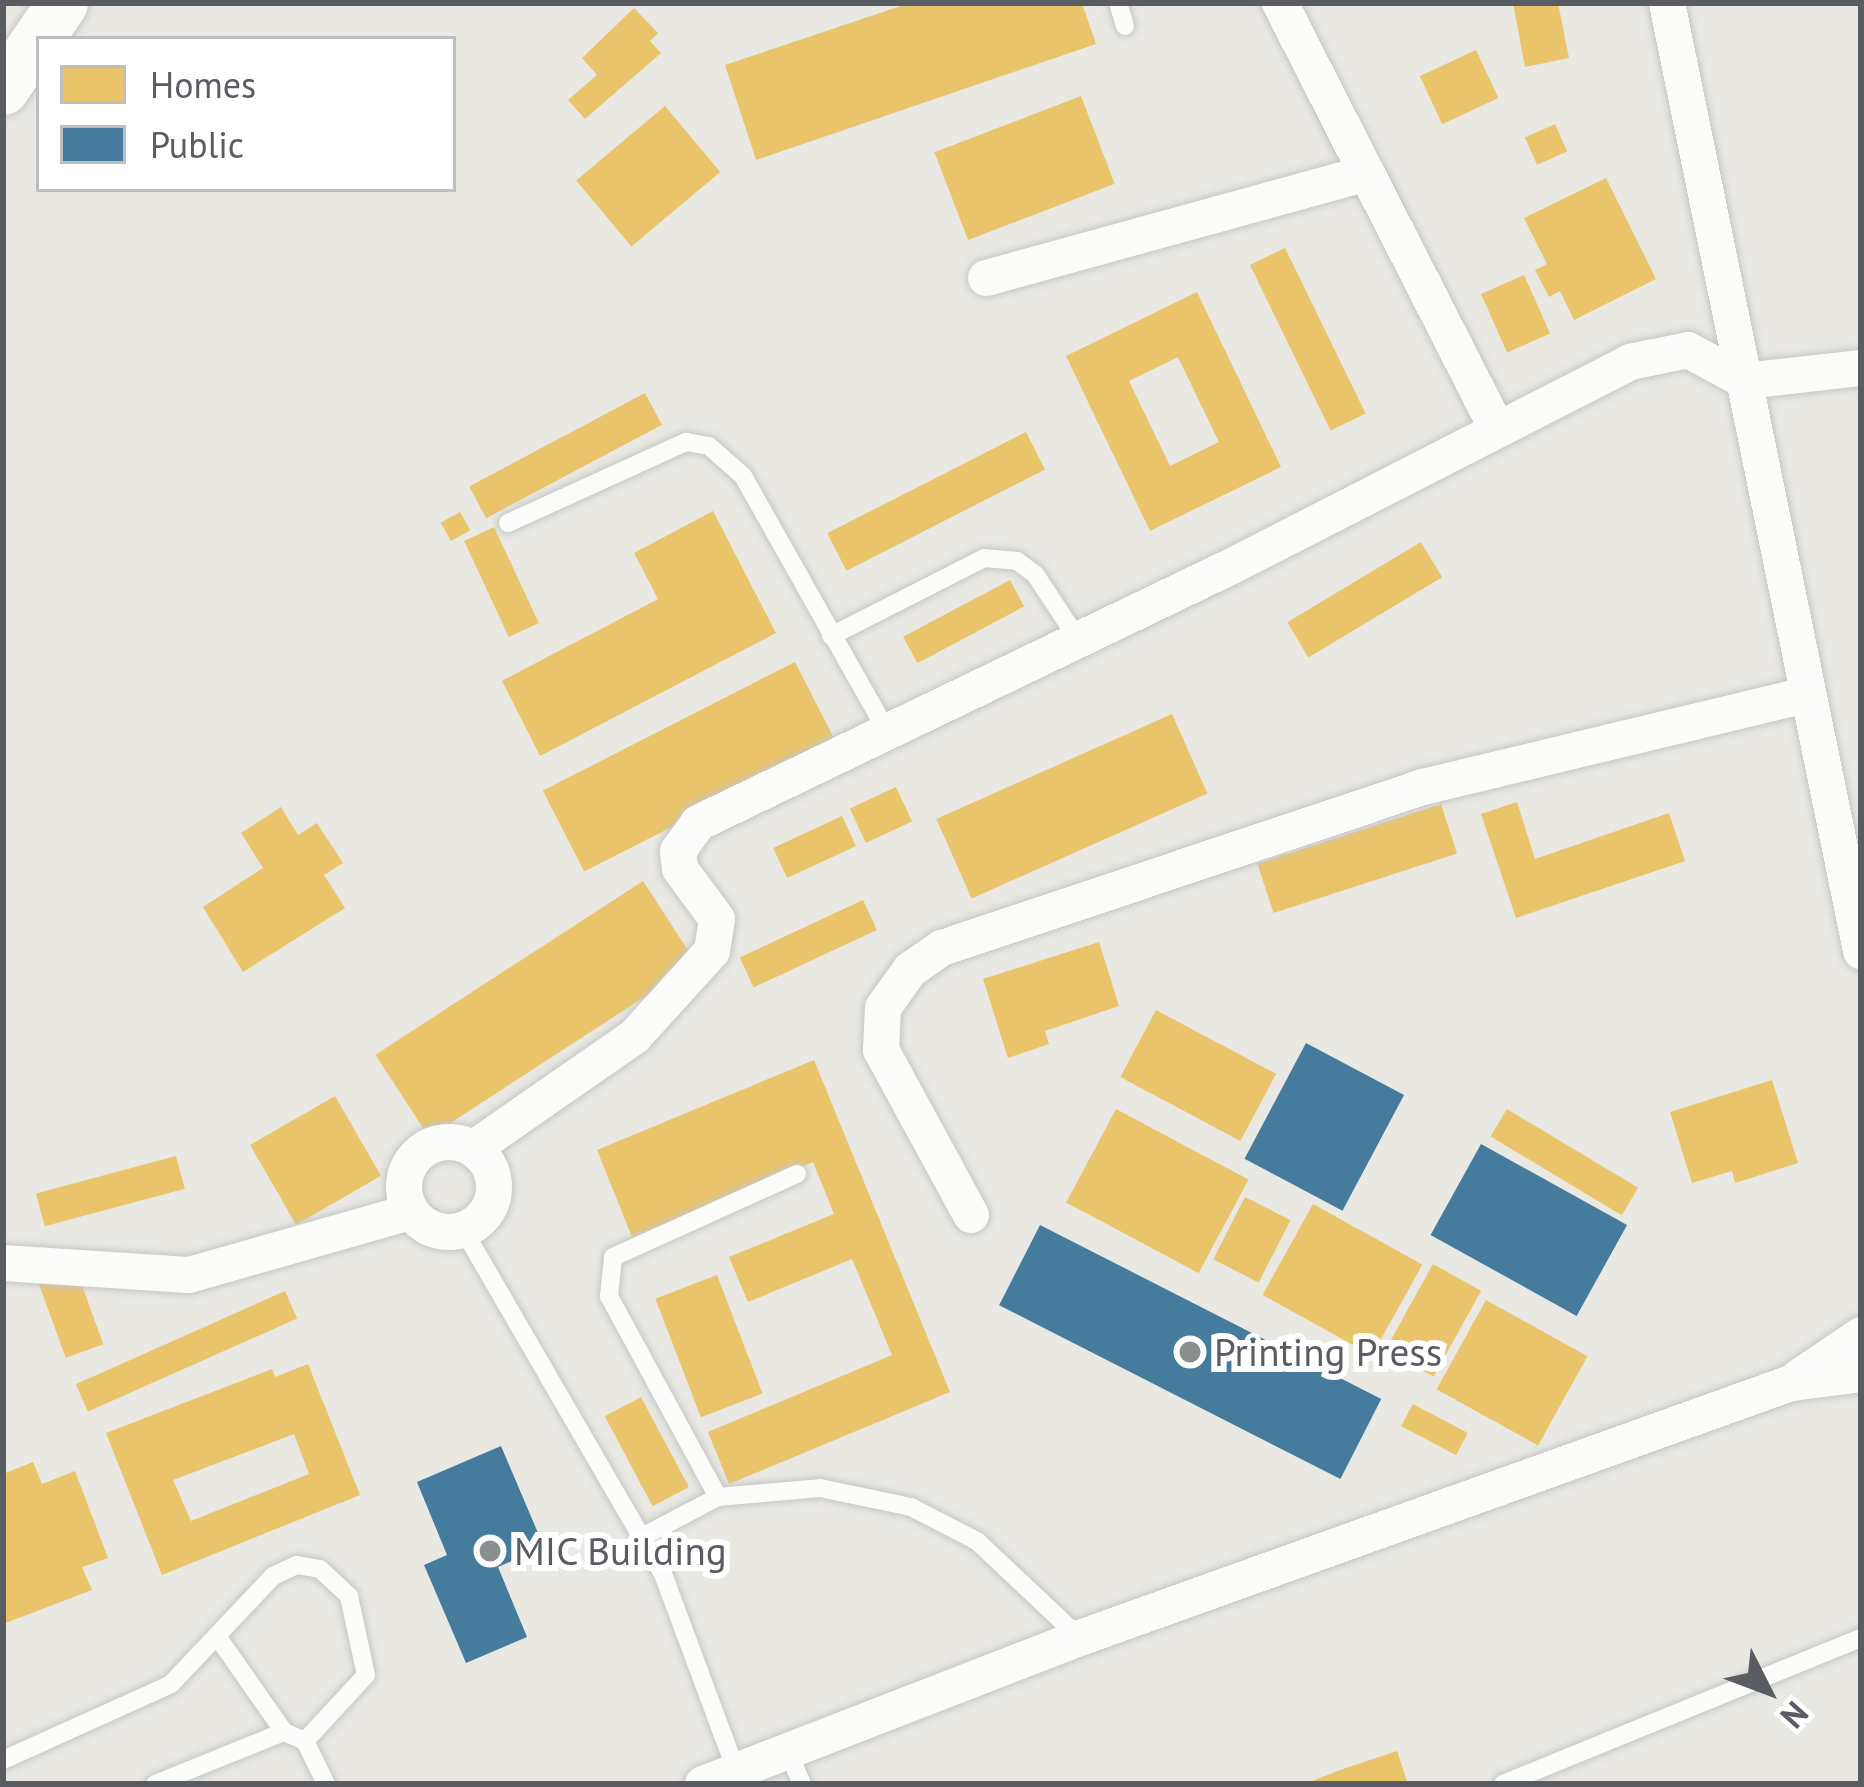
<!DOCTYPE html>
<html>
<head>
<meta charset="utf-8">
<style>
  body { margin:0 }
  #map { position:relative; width:1864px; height:1787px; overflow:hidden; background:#e9e8e3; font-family:"PT Sans",sans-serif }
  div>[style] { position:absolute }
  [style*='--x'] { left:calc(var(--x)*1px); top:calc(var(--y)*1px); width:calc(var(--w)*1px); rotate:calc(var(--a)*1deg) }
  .homes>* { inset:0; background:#e9c46a; transform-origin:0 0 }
  .public>* { inset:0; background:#457b9d; transform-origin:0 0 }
  .roads { filter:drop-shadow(0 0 3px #c6c6c5) drop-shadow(0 0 3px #c6c6c5) }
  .service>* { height:18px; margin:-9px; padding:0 9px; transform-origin:9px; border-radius:9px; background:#fcfcfb }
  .minor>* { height:36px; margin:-18px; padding:0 18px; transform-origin:18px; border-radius:18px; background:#fcfcfb }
  .minor>.ring { margin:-18px; padding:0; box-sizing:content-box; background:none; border:36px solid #fcfcfb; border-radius:50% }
  .secondary>* { height:51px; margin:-25.5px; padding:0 25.5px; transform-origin:25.5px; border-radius:25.5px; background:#fcfcfb }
  .dots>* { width:33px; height:33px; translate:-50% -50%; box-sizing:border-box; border:6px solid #fff; border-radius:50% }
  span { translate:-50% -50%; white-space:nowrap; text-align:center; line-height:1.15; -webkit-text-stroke:12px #fff; paint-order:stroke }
  .poi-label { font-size:39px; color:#595d62 }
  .left { translate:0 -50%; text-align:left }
  .frame { position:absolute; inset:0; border:6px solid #595d62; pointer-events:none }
  .legend { position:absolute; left:36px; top:36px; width:420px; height:156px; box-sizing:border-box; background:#fff; border:3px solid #bdbec0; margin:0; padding:15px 21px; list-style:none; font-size:36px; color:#595d62 }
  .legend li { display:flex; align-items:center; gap:24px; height:60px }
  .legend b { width:60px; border:3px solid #bdbec0 }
  .north { position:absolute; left:1708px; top:1631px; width:120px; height:120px; -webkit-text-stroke:9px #fff; paint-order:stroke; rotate:132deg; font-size:33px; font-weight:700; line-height:48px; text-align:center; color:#595d62 }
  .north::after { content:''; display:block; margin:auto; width:42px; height:54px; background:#595d62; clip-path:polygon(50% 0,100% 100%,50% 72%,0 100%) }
</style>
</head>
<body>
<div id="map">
  <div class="homes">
    <i style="clip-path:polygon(910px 3px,1082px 3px,1096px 44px,756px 160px,725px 65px)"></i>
    <i style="clip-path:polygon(1513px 3px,1558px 3px,1569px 58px,1525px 67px)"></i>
    <i style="clip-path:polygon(634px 8px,658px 33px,650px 41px,661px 53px,585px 119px,568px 100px,597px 75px,582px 58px)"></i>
    <i style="left:1476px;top:50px;width:53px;height:62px;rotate:65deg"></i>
    <i style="left:1081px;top:96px;width:94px;height:157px;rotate:69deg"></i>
    <i style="left:665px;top:106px;width:86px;height:116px;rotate:50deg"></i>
    <i style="left:1555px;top:124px;width:30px;height:33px;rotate:66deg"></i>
    <i style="clip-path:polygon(1606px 178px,1656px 279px,1574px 320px,1560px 291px,1549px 297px,1535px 270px,1547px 264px,1524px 218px)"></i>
    <i style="left:1285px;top:248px;width:184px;height:39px;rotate:64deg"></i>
    <i style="left:1524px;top:275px;width:64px;height:47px;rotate:66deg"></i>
    <i style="clip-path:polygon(evenodd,1197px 292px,1281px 467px,1150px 531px,1066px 356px,1197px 292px,1178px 357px,1219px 442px,1170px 466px,1129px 381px,1178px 357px)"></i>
    <i style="left:645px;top:393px;width:36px;height:199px;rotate:62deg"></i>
    <i style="left:1026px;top:432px;width:42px;height:223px;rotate:63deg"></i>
    <i style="clip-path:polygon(713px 511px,776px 633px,540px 756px,502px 681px,658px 599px,634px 553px)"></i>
    <i style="left:460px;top:512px;width:21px;height:22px;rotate:61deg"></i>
    <i style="left:494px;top:527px;width:106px;height:33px;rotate:65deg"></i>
    <i style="left:1421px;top:542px;width:41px;height:156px;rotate:59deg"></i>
    <i style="left:1010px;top:580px;width:30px;height:121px;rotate:62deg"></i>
    <i style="left:795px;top:662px;width:91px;height:283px;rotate:63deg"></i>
    <i style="left:1172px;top:714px;width:87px;height:258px;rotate:66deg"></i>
    <i style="left:896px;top:787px;width:38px;height:51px;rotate:65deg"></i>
    <i style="clip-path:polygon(1517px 802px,1535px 859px,1669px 813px,1685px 861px,1516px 918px,1481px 814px)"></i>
    <i style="left:1441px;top:804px;width:52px;height:193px;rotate:72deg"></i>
    <i style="clip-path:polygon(281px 807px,298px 835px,317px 823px,343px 863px,324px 875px,345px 908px,243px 972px,203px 907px,263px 868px,241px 833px)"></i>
    <i style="left:842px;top:816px;width:33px;height:76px;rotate:65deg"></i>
    <i style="left:643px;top:881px;width:98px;height:319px;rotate:57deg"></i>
    <i style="left:863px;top:900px;width:33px;height:136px;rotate:65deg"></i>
    <i style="clip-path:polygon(1099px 942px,1119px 1006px,1045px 1031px,1049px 1044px,1008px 1058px,983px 979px)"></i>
    <i style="left:1156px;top:1010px;width:136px;height:76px;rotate:28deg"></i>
    <i style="clip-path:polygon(814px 1060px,950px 1392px,729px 1484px,708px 1432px,892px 1355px,852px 1259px,748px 1302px,729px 1257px,834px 1214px,813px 1162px,632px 1237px,597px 1150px)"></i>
    <i style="clip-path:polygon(1772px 1080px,1798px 1163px,1735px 1183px,1732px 1171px,1692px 1183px,1670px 1112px)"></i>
    <i style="left:335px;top:1096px;width:92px;height:98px;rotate:60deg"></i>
    <i style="left:1116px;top:1109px;width:150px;height:106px;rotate:28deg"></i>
    <i style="left:1507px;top:1109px;width:153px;height:32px;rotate:31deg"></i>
    <i style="left:176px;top:1156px;width:34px;height:145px;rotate:75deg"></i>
    <i style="left:1245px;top:1197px;width:51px;height:70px;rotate:27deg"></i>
    <i style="left:1313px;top:1204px;width:125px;height:104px;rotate:29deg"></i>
    <i style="left:1433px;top:1264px;width:55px;height:98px;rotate:29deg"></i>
    <i style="left:76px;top:1269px;width:80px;height:40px;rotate:70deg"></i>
    <i style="left:717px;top:1275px;width:127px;height:66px;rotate:69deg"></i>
    <i style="left:285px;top:1291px;width:30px;height:229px;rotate:66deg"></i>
    <i style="left:1486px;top:1300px;width:116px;height:102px;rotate:29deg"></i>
    <i style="clip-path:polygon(evenodd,308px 1364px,360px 1495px,162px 1575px,106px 1433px,272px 1369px,275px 1377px,308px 1364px,294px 1434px,309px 1474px,191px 1521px,173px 1480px,294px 1434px)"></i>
    <i style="left:641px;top:1397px;width:102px;height:41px;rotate:62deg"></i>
    <i style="left:1413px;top:1404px;width:62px;height:25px;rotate:28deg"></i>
    <i style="clip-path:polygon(33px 1462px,42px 1484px,75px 1471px,108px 1558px,82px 1567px,92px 1590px,3px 1624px,3px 1474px)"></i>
    <i style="clip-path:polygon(1397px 1751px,1408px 1784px,1304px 1784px,1343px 1769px)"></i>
  </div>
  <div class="public">
    <i style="left:1306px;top:1043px;width:111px;height:131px;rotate:28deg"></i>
    <i style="left:1481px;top:1144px;width:167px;height:104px;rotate:29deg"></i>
    <i style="left:1040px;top:1225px;width:383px;height:90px;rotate:27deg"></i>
    <i style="clip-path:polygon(501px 1446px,544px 1547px,498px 1567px,527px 1637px,466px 1663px,424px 1565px,447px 1555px,417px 1482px)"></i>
  </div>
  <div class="roads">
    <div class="service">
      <i style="--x:1118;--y:3;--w:24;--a:73"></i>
      <i style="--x:508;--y:523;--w:196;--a:-24.5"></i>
      <i style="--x:686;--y:442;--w:23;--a:10"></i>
      <i style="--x:709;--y:446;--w:45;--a:41.4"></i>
      <i style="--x:743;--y:476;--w:291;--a:60.6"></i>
      <i style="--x:831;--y:636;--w:172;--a:-27"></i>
      <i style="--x:984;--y:558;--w:33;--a:5"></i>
      <i style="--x:1017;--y:561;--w:22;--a:36"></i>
      <i style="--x:1035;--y:574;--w:73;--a:56.7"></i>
      <i style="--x:464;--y:1231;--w:397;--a:59.9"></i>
      <i style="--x:663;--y:1574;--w:209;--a:69.6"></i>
      <i style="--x:718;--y:1497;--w:229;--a:-118.5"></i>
      <i style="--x:609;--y:1296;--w:39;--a:-84"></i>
      <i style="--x:613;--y:1257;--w:202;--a:-24.3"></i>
      <i style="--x:642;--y:1537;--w:86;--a:-27.8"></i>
      <i style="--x:718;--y:1497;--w:102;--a:-5"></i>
      <i style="--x:820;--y:1488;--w:93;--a:11.8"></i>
      <i style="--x:911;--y:1507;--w:74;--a:27.3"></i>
      <i style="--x:977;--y:1541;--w:141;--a:43.3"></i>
      <i style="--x:219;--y:1639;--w:113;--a:55"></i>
      <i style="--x:787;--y:1750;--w:37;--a:66"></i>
      <i style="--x:3;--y:1760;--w:184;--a:-24.3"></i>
      <i style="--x:171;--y:1684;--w:149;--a:-46.6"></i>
      <i style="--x:273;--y:1576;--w:26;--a:-25"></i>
      <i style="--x:297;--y:1565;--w:23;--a:10"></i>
      <i style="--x:320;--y:1569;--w:40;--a:43"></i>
      <i style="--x:349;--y:1596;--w:81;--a:77.9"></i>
      <i style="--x:366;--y:1675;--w:90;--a:132.7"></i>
      <i style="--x:155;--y:1784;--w:139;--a:-22"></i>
      <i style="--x:284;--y:1732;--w:23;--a:23"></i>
      <i style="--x:305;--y:1741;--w:48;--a:64"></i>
      <i style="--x:1503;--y:1784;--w:387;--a:-22.2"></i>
    </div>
    <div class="minor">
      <i style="--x:1280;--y:3;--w:479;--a:63"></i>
      <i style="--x:1667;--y:3;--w:968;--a:78.43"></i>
      <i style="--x:986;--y:278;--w:395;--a:-15.4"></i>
      <i class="ring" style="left:404px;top:1142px;width:54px;height:54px"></i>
      <i style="--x:474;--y:1148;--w:195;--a:-34.8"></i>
      <i style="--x:634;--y:1037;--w:116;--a:-47.8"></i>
      <i style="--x:712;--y:951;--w:32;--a:-81"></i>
      <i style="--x:717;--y:919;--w:62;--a:-126.5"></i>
      <i style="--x:680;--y:869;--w:18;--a:-96"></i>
      <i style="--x:678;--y:851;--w:34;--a:-54"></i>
      <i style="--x:698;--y:823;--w:590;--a:-25.7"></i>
      <i style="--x:1230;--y:567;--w:449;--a:-27.1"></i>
      <i style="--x:1630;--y:362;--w:59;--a:-11.7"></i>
      <i style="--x:1688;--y:350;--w:65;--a:28.5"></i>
      <i style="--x:1745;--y:381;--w:117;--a:-6.4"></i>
      <i style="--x:971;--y:1215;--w:188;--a:-118.6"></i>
      <i style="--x:881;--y:1050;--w:42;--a:-87.3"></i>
      <i style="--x:883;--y:1008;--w:47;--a:-54.6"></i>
      <i style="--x:910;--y:970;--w:39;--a:-35"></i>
      <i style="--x:942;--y:948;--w:507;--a:-18.51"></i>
      <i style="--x:1423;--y:787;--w:395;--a:-13.5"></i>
      <i style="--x:3;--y:1263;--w:186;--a:3.7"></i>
      <i style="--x:189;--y:1275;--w:230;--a:-15.9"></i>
      <i style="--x:1799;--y:1377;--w:75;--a:-34.1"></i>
      <i style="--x:703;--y:1784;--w:404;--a:-21.2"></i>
      <i style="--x:1080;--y:1638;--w:755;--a:-19.73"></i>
      <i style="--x:1791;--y:1383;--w:71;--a:-7.3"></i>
    </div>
    <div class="secondary">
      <i style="--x:3;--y:89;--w:104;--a:-55.5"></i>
    </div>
  </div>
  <div class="dots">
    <i style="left:1190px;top:1352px;background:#8b8e8f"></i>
    <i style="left:490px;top:1551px;background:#8b8e8f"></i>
  </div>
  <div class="poi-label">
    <span class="left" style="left:1214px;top:1352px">Printing Press</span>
    <span class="left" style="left:514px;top:1551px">MIC Building</span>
  </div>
  <div class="frame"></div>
  <ul class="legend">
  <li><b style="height:33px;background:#e9c46a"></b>Homes</li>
  <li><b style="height:33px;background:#457b9d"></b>Public</li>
  </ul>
  <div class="north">N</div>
</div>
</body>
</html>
